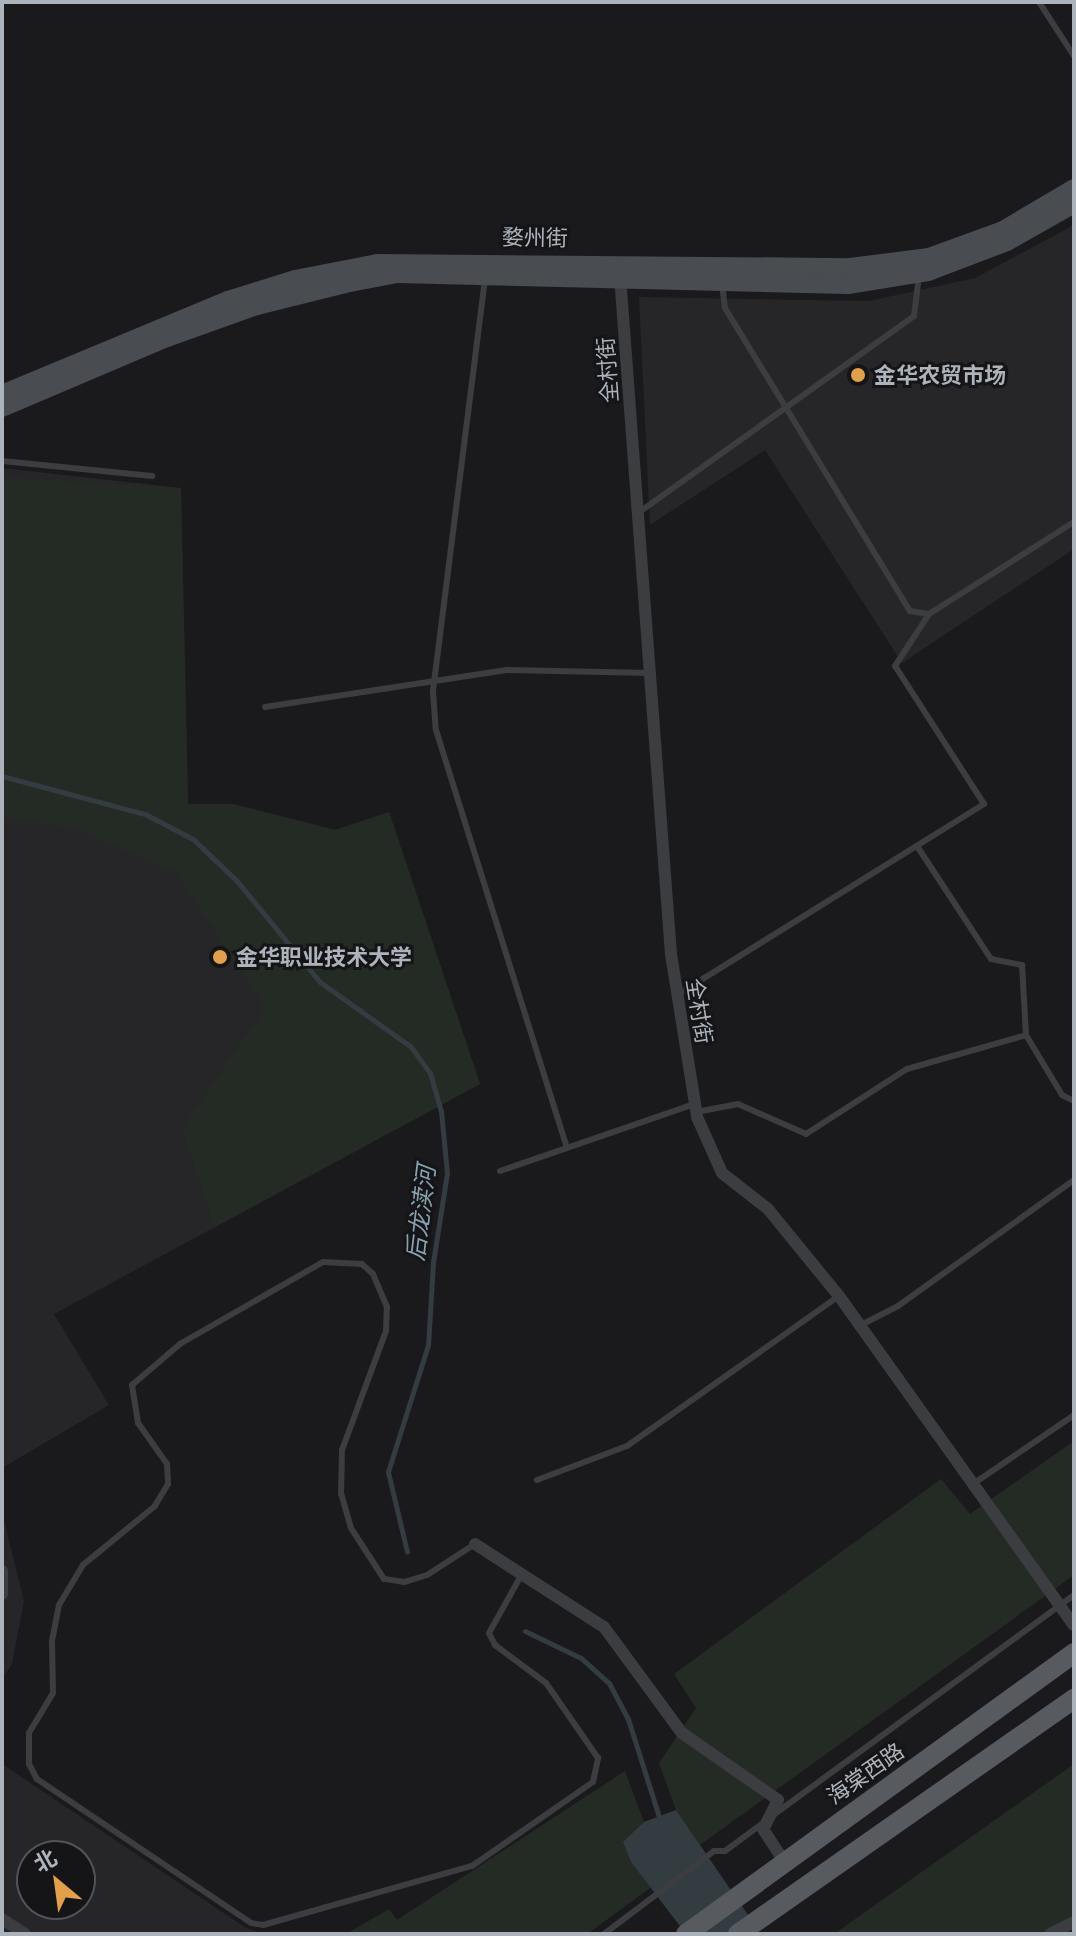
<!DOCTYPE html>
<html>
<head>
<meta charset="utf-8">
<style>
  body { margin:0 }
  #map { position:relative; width:1076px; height:1936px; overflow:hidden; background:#1a1a1c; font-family:Ubuntu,"Noto Sans SC",sans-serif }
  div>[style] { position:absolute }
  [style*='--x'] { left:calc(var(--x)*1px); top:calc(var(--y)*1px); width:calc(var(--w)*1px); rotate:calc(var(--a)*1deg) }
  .built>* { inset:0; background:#262629 }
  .green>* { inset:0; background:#242b24 }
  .water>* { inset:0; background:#333c41 }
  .stream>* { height:5px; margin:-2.5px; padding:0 2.5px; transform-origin:2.5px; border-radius:2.5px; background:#333c41 }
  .lane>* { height:6px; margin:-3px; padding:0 3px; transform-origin:3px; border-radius:3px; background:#3b3d40 }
  .street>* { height:12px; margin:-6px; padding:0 6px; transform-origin:6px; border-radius:6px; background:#3b3d40 }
  .secondary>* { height:18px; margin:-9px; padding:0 9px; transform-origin:9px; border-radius:9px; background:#494c50 }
  .primary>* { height:20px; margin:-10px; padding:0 10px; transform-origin:10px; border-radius:10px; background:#575a5f }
  .dots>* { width:22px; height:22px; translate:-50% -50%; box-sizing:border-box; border:4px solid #151517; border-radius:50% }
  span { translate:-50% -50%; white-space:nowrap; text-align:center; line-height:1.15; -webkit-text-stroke:6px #151517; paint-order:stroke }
  .street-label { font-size:22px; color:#adb3ba }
  .poi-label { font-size:22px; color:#adb3ba; font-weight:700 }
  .left { translate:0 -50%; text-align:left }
  .water-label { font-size:24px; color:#88a2b1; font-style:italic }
  .frame { position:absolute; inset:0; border:4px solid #adb3ba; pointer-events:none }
  .north { position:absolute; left:16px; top:1840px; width:80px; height:80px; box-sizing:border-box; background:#151517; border:2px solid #525458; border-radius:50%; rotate:331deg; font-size:22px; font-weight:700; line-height:32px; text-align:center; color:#adb3ba }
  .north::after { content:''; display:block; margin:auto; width:28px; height:36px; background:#e29f4c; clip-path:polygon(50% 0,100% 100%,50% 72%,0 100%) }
</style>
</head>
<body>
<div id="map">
  <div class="built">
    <i style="clip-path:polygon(1074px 225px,1074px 549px,902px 663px,765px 450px,650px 525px,639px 297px,869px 301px,975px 278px)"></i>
    <i style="clip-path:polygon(2px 468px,181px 488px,188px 804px,233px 804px,335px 830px,389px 812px,480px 1084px,54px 1314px,109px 1405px,2px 1468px)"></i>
    <i style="clip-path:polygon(2px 1512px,24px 1601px,12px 1664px,2px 1679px)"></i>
    <i style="clip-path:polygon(evenodd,2px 1764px,246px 1928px,264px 1934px,2px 1934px,2px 1764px,32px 1856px,80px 1856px,80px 1904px,32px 1904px,32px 1856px)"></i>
  </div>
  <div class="green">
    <i style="clip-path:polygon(2px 477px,181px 488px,188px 804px,233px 804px,335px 830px,389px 812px,480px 1084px,215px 1227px,182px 1128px,265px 1008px,176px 873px,74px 828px,2px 818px)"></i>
    <i style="clip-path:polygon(1074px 1441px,1074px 1575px,700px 1845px,676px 1810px,659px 1763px,696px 1708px,674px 1674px,941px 1479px,970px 1514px)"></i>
    <i style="clip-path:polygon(1074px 1764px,1074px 1934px,834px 1934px)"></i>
    <i style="clip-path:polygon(625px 1771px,644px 1822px,624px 1843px,631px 1862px,653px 1886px,587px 1934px,346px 1934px,389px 1909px,397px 1920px)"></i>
  </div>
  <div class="water">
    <i style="clip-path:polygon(676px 1810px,761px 1934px,686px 1934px,631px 1862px,623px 1842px,644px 1822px)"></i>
  </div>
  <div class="stream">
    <i style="--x:2;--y:776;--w:148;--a:14.9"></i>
    <i style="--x:145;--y:814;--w:54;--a:27.5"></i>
    <i style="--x:193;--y:839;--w:61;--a:43.7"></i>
    <i style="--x:237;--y:881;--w:131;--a:50.6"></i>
    <i style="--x:320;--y:982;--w:112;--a:35.5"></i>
    <i style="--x:411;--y:1047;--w:32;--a:54"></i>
    <i style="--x:430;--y:1073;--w:40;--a:74"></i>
    <i style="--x:441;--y:1111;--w:62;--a:84.5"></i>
    <i style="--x:447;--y:1173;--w:90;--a:98.9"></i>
    <i style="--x:433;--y:1262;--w:83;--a:93.4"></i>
    <i style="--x:428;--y:1345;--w:133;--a:107.5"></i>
    <i style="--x:388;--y:1472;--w:82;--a:76.6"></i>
    <i style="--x:525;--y:1631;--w:62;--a:25.7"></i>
    <i style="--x:581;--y:1658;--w:38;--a:42"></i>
    <i style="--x:609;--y:1683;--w:41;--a:62.2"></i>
    <i style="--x:628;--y:1719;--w:106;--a:72.4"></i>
  </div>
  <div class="lane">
    <i style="--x:1039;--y:2;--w:64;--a:57.1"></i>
    <i style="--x:485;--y:279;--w:415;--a:97.2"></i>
    <i style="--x:433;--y:691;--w:39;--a:86"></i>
    <i style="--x:436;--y:730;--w:438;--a:72.6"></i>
    <i style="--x:722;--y:284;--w:24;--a:83"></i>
    <i style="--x:725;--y:308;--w:355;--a:58.6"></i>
    <i style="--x:910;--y:611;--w:19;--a:9"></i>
    <i style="--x:929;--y:614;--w:172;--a:-32.4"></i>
    <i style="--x:2;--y:461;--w:151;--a:5.7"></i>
    <i style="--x:638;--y:513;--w:339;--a:-35.5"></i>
    <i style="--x:914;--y:316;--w:41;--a:-83"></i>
    <i style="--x:265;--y:707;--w:246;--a:-8.7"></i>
    <i style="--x:508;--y:670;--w:142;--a:1.2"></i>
    <i style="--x:917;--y:846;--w:135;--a:56.8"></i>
    <i style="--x:991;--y:959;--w:32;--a:11"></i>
    <i style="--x:1022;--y:965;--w:70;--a:86.7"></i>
    <i style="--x:1026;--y:1035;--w:70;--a:59"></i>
    <i style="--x:1062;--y:1095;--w:13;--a:27"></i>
    <i style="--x:677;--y:995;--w:362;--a:-31.9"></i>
    <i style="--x:984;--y:804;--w:164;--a:-122.8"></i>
    <i style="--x:895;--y:666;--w:62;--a:-56.8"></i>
    <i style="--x:696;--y:1112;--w:43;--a:-10.8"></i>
    <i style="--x:738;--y:1104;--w:74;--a:23.8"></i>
    <i style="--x:806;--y:1134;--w:120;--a:-32.8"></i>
    <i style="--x:907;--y:1069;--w:124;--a:-15.9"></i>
    <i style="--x:500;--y:1171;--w:206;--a:-19"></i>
    <i style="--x:859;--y:1326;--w:44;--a:-27.1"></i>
    <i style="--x:898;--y:1306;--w:216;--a:-35.6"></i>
    <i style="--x:537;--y:1480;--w:96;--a:-20.7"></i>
    <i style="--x:627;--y:1446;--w:260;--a:-35.3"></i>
    <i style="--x:973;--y:1484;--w:122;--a:-34.3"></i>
    <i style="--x:475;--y:1544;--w:57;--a:147.1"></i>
    <i style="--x:427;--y:1575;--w:24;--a:163"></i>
    <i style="--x:404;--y:1582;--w:20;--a:-171"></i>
    <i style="--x:384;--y:1579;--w:61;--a:-122.9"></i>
    <i style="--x:351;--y:1528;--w:35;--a:-106"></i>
    <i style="--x:341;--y:1494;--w:44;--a:-88.7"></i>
    <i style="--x:342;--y:1450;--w:127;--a:-69.7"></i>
    <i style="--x:386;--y:1331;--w:24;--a:-88"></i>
    <i style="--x:387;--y:1307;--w:36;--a:-113"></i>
    <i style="--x:373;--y:1274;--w:15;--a:-138"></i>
    <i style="--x:362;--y:1264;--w:39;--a:-177"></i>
    <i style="--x:323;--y:1262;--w:165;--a:150.2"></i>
    <i style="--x:180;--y:1344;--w:63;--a:139.5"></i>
    <i style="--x:132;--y:1385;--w:38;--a:81"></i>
    <i style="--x:138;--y:1423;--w:50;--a:54.7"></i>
    <i style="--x:167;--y:1464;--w:20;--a:87"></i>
    <i style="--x:168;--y:1484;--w:26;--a:121"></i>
    <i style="--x:155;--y:1506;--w:93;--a:140.7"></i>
    <i style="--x:83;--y:1565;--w:47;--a:121"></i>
    <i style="--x:59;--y:1605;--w:38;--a:101"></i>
    <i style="--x:52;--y:1642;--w:51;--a:88.9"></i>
    <i style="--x:53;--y:1693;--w:47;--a:121"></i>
    <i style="--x:29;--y:1733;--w:31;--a:90"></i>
    <i style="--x:29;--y:1764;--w:17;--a:62"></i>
    <i style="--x:37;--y:1779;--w:258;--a:33.9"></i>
    <i style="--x:251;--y:1923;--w:12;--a:9"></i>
    <i style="--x:263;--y:1925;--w:217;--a:-15.8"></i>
    <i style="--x:472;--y:1866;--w:147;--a:-34.8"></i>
    <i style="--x:593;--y:1782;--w:25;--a:-78"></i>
    <i style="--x:598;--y:1758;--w:91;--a:-124.7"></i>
    <i style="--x:546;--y:1683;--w:64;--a:-143.3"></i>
    <i style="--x:495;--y:1645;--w:13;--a:-117"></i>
    <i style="--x:489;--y:1633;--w:68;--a:-60.8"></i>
    <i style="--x:772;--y:1816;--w:374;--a:-36.2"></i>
    <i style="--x:604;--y:1934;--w:138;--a:-37"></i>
    <i style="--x:714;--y:1851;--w:11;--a:0"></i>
    <i style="--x:725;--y:1851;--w:47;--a:-36.4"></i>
  </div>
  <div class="street">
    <i style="--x:620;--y:276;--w:680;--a:85.7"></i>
    <i style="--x:671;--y:954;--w:165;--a:80.9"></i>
    <i style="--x:697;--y:1117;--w:61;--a:65.9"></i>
    <i style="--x:722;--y:1173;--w:58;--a:38"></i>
    <i style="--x:768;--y:1209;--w:112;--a:50.8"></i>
    <i style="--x:839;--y:1296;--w:404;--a:54.5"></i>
    <i style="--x:475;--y:1544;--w:153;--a:32.8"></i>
    <i style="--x:604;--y:1627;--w:132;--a:53.7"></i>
    <i style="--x:682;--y:1733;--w:117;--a:34.9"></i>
    <i style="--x:778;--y:1800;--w:33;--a:117"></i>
    <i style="--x:763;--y:1829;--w:37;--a:57"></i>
    <i style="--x:2;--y:1571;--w:23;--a:90"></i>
    <i style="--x:2;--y:1919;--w:27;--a:33"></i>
    <i style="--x:1050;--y:1934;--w:27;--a:-27"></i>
  </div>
  <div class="secondary">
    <i style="--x:2;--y:394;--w:245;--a:-22.6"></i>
    <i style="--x:228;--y:300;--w:70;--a:-17.4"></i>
    <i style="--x:295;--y:279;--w:84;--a:-11"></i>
    <i style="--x:377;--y:263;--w:473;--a:0.5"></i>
    <i style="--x:850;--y:267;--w:80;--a:-7.2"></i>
    <i style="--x:929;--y:257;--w:79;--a:-20"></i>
    <i style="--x:1003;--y:230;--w:82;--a:-30.6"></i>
    <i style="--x:2;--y:408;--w:179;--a:-23"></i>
    <i style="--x:167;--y:338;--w:96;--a:-19.6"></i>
    <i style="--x:257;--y:306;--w:91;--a:-14"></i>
    <i style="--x:345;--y:284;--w:53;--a:-10.9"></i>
    <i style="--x:397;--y:274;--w:451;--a:1.4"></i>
    <i style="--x:848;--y:285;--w:81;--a:-9.2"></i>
    <i style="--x:928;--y:272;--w:85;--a:-20.8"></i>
    <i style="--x:1007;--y:242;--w:77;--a:-29.6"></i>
  </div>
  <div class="primary">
    <i style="--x:686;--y:1934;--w:479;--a:-35.9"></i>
    <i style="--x:738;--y:1934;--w:410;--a:-35"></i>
  </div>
  <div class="dots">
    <i style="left:858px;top:375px;background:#e29f4c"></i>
    <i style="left:220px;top:957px;background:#e29f4c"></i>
  </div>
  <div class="street-label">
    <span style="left:535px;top:237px;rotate:1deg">婺州街</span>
    <span style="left:607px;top:370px;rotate:-94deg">全村街</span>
    <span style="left:700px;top:1011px;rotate:81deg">全村街</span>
    <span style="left:865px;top:1773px;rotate:-35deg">海棠西路</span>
  </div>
  <div class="poi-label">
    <span class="left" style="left:874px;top:375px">金华农贸市场</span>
    <span class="left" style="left:236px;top:957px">金华职业技术大学</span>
  </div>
  <div class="water-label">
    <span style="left:421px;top:1213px;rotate:-83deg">后龙渎河</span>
  </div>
  <div class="frame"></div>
  <div class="north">北</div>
</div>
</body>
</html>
